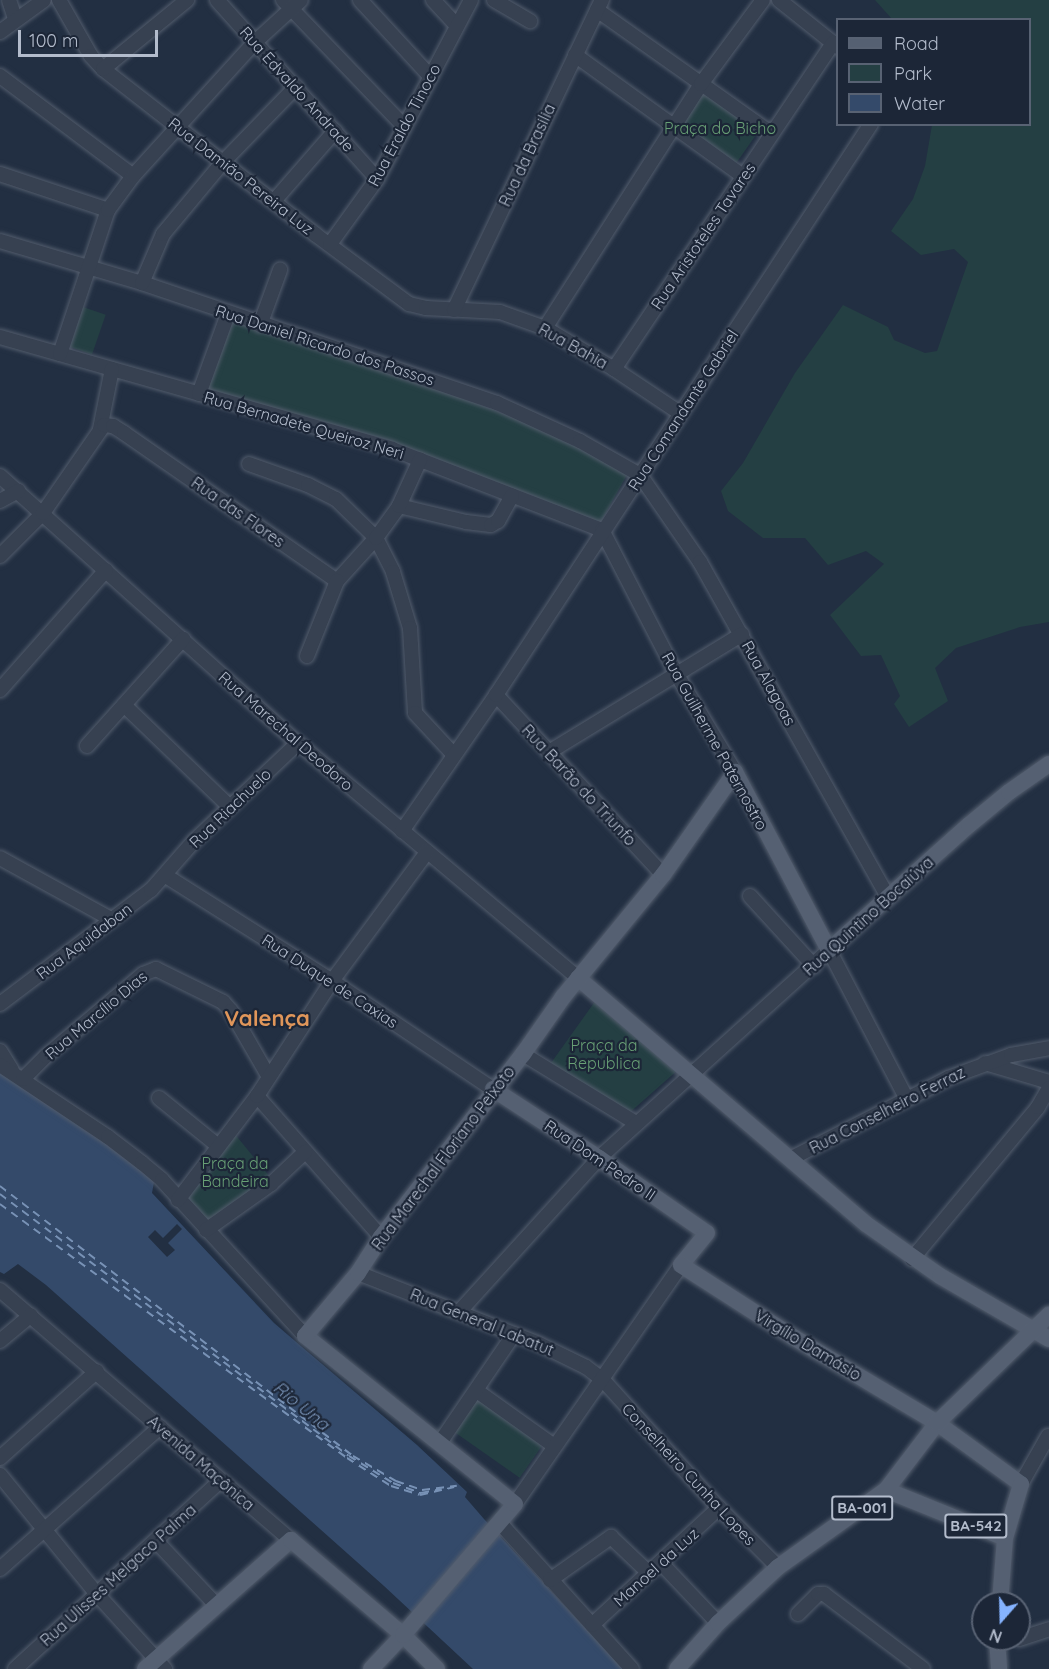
<!DOCTYPE html>
<html>
<head>
<meta charset="utf-8">
<style>
  body { margin:0 }
  #map { position:relative; width:1049px; height:1669px; overflow:hidden; background:#222f42; font-family:Quicksand,sans-serif }
  div>[style] { position:absolute }
  [style*='--x'] { left:calc(var(--x)*1px); top:calc(var(--y)*1px); width:calc(var(--w)*1px); rotate:calc(var(--a)*1deg) }
  .green>* { inset:0; background:#243f43; transform-origin:0 0 }
  .water>* { inset:0; background:#344a6a }
  .pier>* { inset:0; background:#222f42 }
  .ferry>* { height:1.5px; margin-top:-0.75px; transform-origin:0; background:repeating-linear-gradient(90deg,#7892b6 0 8px,transparent 0 14px) }
  .roads { filter:drop-shadow(0 0 2px #525c6c) drop-shadow(0 0 2px #525c6c) }
  .minor>* { height:14px; margin:-7px; padding:0 7px; transform-origin:7px; border-radius:7px; background:#374151 }
  .major>* { height:16px; margin:-8px; padding:0 8px; transform-origin:8px; border-radius:8px; background:#556072 }
  span { translate:-50% -50%; white-space:nowrap; text-align:center; line-height:1.15; -webkit-text-stroke:4.5px #1c2637; paint-order:stroke }
  .shield-label span { padding:2px 4px; background:#1c2637; border:2px solid; border-radius:4px; -webkit-text-stroke-width:0 }
  .shield-label { font-size:15px; color:#b3bccc; font-weight:700 }
  .street-label { font-size:16px; color:#b3bccc }
  .park-label { font-size:16px; color:#689f75 }
  .water-label { font-size:18px; color:#7892b6; font-style:italic }
  .district-label { font-size:22px; color:#e0965a; font-weight:700 }
  .legend { position:absolute; left:836px; top:18px; width:195px; height:108px; box-sizing:border-box; background:#1c2637; border:2px solid #586273; margin:0; padding:8px 10px; list-style:none; font-size:18px; color:#b3bccc }
  .legend li { display:flex; align-items:center; gap:12px; height:30px }
  .legend b { width:30px; border:2px solid #586273 }
  .north { position:absolute; left:971px; top:1591px; width:60px; height:60px; box-sizing:border-box; background:#1c2637; border:2px solid #586273; border-radius:50%; rotate:200deg; font-size:16px; font-weight:700; line-height:24px; text-align:center; color:#b3bccc }
  .north::after { content:''; display:block; margin:auto; width:21px; height:27px; background:#85b3ff; clip-path:polygon(50% 0,100% 100%,50% 72%,0 100%) }
  .scale { position:absolute; left:18px; top:30px; width:140px; height:27px; box-sizing:border-box; border:3px solid #b3bccc; border-top:0; padding-left:8px; font-size:18px; line-height:21px; white-space:nowrap; color:#b3bccc; -webkit-text-stroke:4px #1c2637; paint-order:stroke }
</style>
</head>
<body>
<div id="map">
  <div class="green">
    <i style="clip-path:polygon(875px 0,1049px 0,1049px 622px,1020px 627px,956px 648px,935px 668px,948px 701px,909px 727px,894px 704px,900px 696px,881px 655px,861px 656px,830px 615px,884px 564px,866px 551px,828px 565px,805px 538px,763px 538px,728px 511px,721px 491px,743px 463px,795px 373px,843px 305px,888px 327px,894px 340px,925px 353px,937px 351px,968px 262px,954px 249px,921px 255px,891px 231px,913px 199px,925px 166px,932px 125px,1030px 124px,1030px 20px,892px 19px)"></i>
    <i style="left:703px;top:92px;width:68px;height:40px;rotate:35deg"></i>
    <i style="left:83px;top:307px;width:24px;height:42px;rotate:19deg"></i>
    <i style="clip-path:polygon(230px 321px,430px 386px,546px 430px,628px 473px,602px 520px,596px 522px,206px 392px)"></i>
    <i style="clip-path:polygon(596px 1000px,679px 1069px,628px 1114px,551px 1063px)"></i>
    <i style="clip-path:polygon(234px 1133px,270px 1177px,208px 1222px,199px 1209px,187px 1198px)"></i>
    <i style="left:477px;top:1399px;width:80px;height:40px;rotate:35deg"></i>
  </div>
  <div class="water">
    <i style="clip-path:polygon(0 1073px,131px 1158px,154px 1182px,152px 1193px,274px 1323px,417px 1445px,467px 1492px,465px 1497px,484px 1519px,623px 1669px,473px 1669px,384px 1586px,46px 1285px,18px 1264px,4px 1274px,0 1272px)"></i>
  </div>
  <div class="pier">
    <i style="clip-path:polygon(177px 1224px,182px 1229px,168px 1243px,175px 1250px,167px 1257px,148px 1237px,155px 1230px,163px 1238px)"></i>
  </div>
  <div class="ferry">
    <i style="--x:0;--y:1186;--w:444;--a:37.4"></i>
    <i style="--x:353;--y:1456;--w:50;--a:30.2"></i>
    <i style="--x:396;--y:1481;--w:28;--a:19"></i>
    <i style="--x:422;--y:1490;--w:35;--a:-7"></i>
    <i style="--x:0;--y:1194;--w:436;--a:36.9"></i>
    <i style="--x:349;--y:1456;--w:52;--a:31.5"></i>
    <i style="--x:393;--y:1483;--w:30;--a:20"></i>
    <i style="--x:421;--y:1493;--w:21;--a:-11"></i>
    <i style="--x:0;--y:1204;--w:430;--a:36.2"></i>
    <i style="--x:347;--y:1458;--w:52;--a:32.5"></i>
    <i style="--x:391;--y:1486;--w:30;--a:17"></i>
    <i style="--x:420;--y:1495;--w:35;--a:-13"></i>
  </div>
  <div class="roads">
    <div class="minor">
      <i style="--x:9;--y:0;--w:20;--a:72"></i>
      <i style="--x:59;--y:0;--w:64;--a:60.3"></i>
      <i style="--x:91;--y:56;--w:18;--a:47"></i>
      <i style="--x:103;--y:69;--w:270;--a:37.9"></i>
      <i style="--x:316;--y:235;--w:116;--a:36.6"></i>
      <i style="--x:409;--y:304;--w:17;--a:13"></i>
      <i style="--x:426;--y:308;--w:74;--a:3.1"></i>
      <i style="--x:500;--y:312;--w:48;--a:19.6"></i>
      <i style="--x:545;--y:328;--w:80;--a:30.7"></i>
      <i style="--x:614;--y:369;--w:79;--a:33.7"></i>
      <i style="--x:217;--y:0;--w:240;--a:48.2"></i>
      <i style="--x:283;--y:0;--w:175;--a:46.2"></i>
      <i style="--x:360;--y:0;--w:103;--a:47.4"></i>
      <i style="--x:433;--y:0;--w:34;--a:47"></i>
      <i style="--x:494;--y:0;--w:42;--a:30.3"></i>
      <i style="--x:779;--y:0;--w:75;--a:38.5"></i>
      <i style="--x:597;--y:10;--w:214;--a:35.3"></i>
      <i style="--x:0;--y:32;--w:54;--a:-36"></i>
      <i style="--x:575;--y:55;--w:207;--a:35.8"></i>
      <i style="--x:103;--y:69;--w:109;--a:-39.4"></i>
      <i style="--x:0;--y:76;--w:166;--a:36.9"></i>
      <i style="--x:0;--y:174;--w:114;--a:18.4"></i>
      <i style="--x:274;--y:201;--w:93;--a:-48.9"></i>
      <i style="--x:0;--y:241;--w:148;--a:16.5"></i>
      <i style="--x:142;--y:283;--w:375;--a:18.7"></i>
      <i style="--x:497;--y:403;--w:91;--a:24.6"></i>
      <i style="--x:580;--y:441;--w:69;--a:29.5"></i>
      <i style="--x:640;--y:475;--w:106;--a:55.4"></i>
      <i style="--x:700;--y:562;--w:384;--a:60.7"></i>
      <i style="--x:330;--y:244;--w:80;--a:-54.1"></i>
      <i style="--x:377;--y:179;--w:202;--a:-62.3"></i>
      <i style="--x:142;--y:283;--w:53;--a:-66.8"></i>
      <i style="--x:163;--y:234;--w:94;--a:-50.2"></i>
      <i style="--x:223;--y:162;--w:105;--a:-45.8"></i>
      <i style="--x:454;--y:310;--w:344;--a:-64.5"></i>
      <i style="--x:260;--y:325;--w:59;--a:-70"></i>
      <i style="--x:545;--y:328;--w:290;--a:-57.4"></i>
      <i style="--x:701;--y:84;--w:104;--a:-53.6"></i>
      <i style="--x:0;--y:337;--w:408;--a:15.9"></i>
      <i style="--x:392;--y:449;--w:225;--a:21.1"></i>
      <i style="--x:602;--y:530;--w:163;--a:62.7"></i>
      <i style="--x:677;--y:675;--w:113;--a:59.1"></i>
      <i style="--x:60;--y:354;--w:152;--a:-71.6"></i>
      <i style="--x:108;--y:210;--w:42;--a:-53.7"></i>
      <i style="--x:133;--y:176;--w:181;--a:-47.7"></i>
      <i style="--x:255;--y:42;--w:62;--a:-42.4"></i>
      <i style="--x:614;--y:369;--w:393;--a:-56.1"></i>
      <i style="--x:199;--y:394;--w:85;--a:-70.1"></i>
      <i style="--x:100;--y:429;--w:61;--a:-78.7"></i>
      <i style="--x:249;--y:464;--w:63;--a:19.6"></i>
      <i style="--x:308;--y:485;--w:31;--a:27"></i>
      <i style="--x:336;--y:499;--w:56;--a:44.3"></i>
      <i style="--x:376;--y:538;--w:38;--a:63"></i>
      <i style="--x:393;--y:572;--w:59;--a:73.1"></i>
      <i style="--x:410;--y:628;--w:85;--a:86.6"></i>
      <i style="--x:415;--y:713;--w:57;--a:47.1"></i>
      <i style="--x:0;--y:476;--w:400;--a:41.9"></i>
      <i style="--x:298;--y:743;--w:366;--a:40"></i>
      <i style="--x:0;--y:501;--w:21;--a:-29"></i>
      <i style="--x:399;--y:506;--w:69;--a:13.4"></i>
      <i style="--x:466;--y:522;--w:25;--a:7"></i>
      <i style="--x:491;--y:525;--w:8;--a:-30"></i>
      <i style="--x:498;--y:521;--w:29;--a:-61"></i>
      <i style="--x:0;--y:556;--w:61;--a:-45"></i>
      <i style="--x:43;--y:513;--w:107;--a:-55.3"></i>
      <i style="--x:104;--y:425;--w:9;--a:6"></i>
      <i style="--x:113;--y:426;--w:13;--a:32"></i>
      <i style="--x:124;--y:433;--w:259;--a:34.8"></i>
      <i style="--x:337;--y:581;--w:58;--a:-47.8"></i>
      <i style="--x:376;--y:538;--w:39;--a:-54"></i>
      <i style="--x:399;--y:506;--w:51;--a:-65.5"></i>
      <i style="--x:307;--y:656;--w:81;--a:-68.2"></i>
      <i style="--x:0;--y:690;--w:160;--a:-48.5"></i>
      <i style="--x:496;--y:695;--w:246;--a:47.1"></i>
      <i style="--x:124;--y:705;--w:146;--a:43.9"></i>
      <i style="--x:87;--y:746;--w:144;--a:-48.1"></i>
      <i style="--x:549;--y:752;--w:226;--a:-31.4"></i>
      <i style="--x:402;--y:831;--w:165;--a:-55.3"></i>
      <i style="--x:496;--y:695;--w:683;--a:-56.71"></i>
      <i style="--x:0;--y:858;--w:127;--a:28.8"></i>
      <i style="--x:166;--y:876;--w:196;--a:32.3"></i>
      <i style="--x:332;--y:981;--w:194;--a:33.9"></i>
      <i style="--x:750;--y:896;--w:95;--a:47.6"></i>
      <i style="--x:0;--y:1004;--w:189;--a:-37.1"></i>
      <i style="--x:151;--y:890;--w:67;--a:-48.7"></i>
      <i style="--x:195;--y:840;--w:141;--a:-43.3"></i>
      <i style="--x:0;--y:1051;--w:22;--a:58"></i>
      <i style="--x:523;--y:1054;--w:132;--a:31.4"></i>
      <i style="--x:985;--y:1063;--w:67;--a:16.5"></i>
      <i style="--x:0;--y:1065;--w:130;--a:33.7"></i>
      <i style="--x:108;--y:1137;--w:43;--a:37.4"></i>
      <i style="--x:142;--y:1163;--w:26;--a:40"></i>
      <i style="--x:162;--y:1180;--w:212;--a:47.5"></i>
      <i style="--x:23;--y:1079;--w:33;--a:-45"></i>
      <i style="--x:46;--y:1056;--w:127;--a:-40.2"></i>
      <i style="--x:143;--y:974;--w:14;--a:-21"></i>
      <i style="--x:156;--y:969;--w:75;--a:26.2"></i>
      <i style="--x:223;--y:1002;--w:12;--a:48"></i>
      <i style="--x:231;--y:1011;--w:76;--a:60.1"></i>
      <i style="--x:257;--y:1096;--w:188;--a:48.7"></i>
      <i style="--x:159;--y:1098;--w:76;--a:39.1"></i>
      <i style="--x:790;--y:1159;--w:178;--a:-27.1"></i>
      <i style="--x:948;--y:1078;--w:67;--a:-20.1"></i>
      <i style="--x:1011;--y:1055;--w:39;--a:-10"></i>
      <i style="--x:178;--y:1200;--w:131;--a:-52.8"></i>
      <i style="--x:257;--y:1096;--w:137;--a:-56.9"></i>
      <i style="--x:332;--y:981;--w:160;--a:-53.6"></i>
      <i style="--x:206;--y:1230;--w:80;--a:-35.3"></i>
      <i style="--x:271;--y:1184;--w:47;--a:-43.3"></i>
      <i style="--x:912;--y:1259;--w:197;--a:-50.3"></i>
      <i style="--x:1038;--y:1107;--w:22;--a:-60"></i>
      <i style="--x:358;--y:1273;--w:194;--a:21.4"></i>
      <i style="--x:539;--y:1344;--w:52;--a:26.1"></i>
      <i style="--x:586;--y:1367;--w:20;--a:37"></i>
      <i style="--x:602;--y:1379;--w:174;--a:47.8"></i>
      <i style="--x:719;--y:1508;--w:83;--a:45"></i>
      <i style="--x:0;--y:1290;--w:384;--a:40.7"></i>
      <i style="--x:459;--y:1312;--w:208;--a:-47.7"></i>
      <i style="--x:599;--y:1158;--w:310;--a:-42.1"></i>
      <i style="--x:829;--y:950;--w:168;--a:62.4"></i>
      <i style="--x:0;--y:1341;--w:40;--a:-40"></i>
      <i style="--x:477;--y:1391;--w:95;--a:35.5"></i>
      <i style="--x:439;--y:1444;--w:133;--a:-55.7"></i>
      <i style="--x:0;--y:1458;--w:130;--a:-41.9"></i>
      <i style="--x:0;--y:1475;--w:152;--a:50.9"></i>
      <i style="--x:96;--y:1593;--w:103;--a:47.8"></i>
      <i style="--x:1021;--y:1484;--w:55;--a:-60.6"></i>
      <i style="--x:515;--y:1504;--w:291;--a:-55.2"></i>
      <i style="--x:499;--y:1522;--w:198;--a:47.9"></i>
      <i style="--x:156;--y:1541;--w:88;--a:46.8"></i>
      <i style="--x:661;--y:1563;--w:83;--a:46.5"></i>
      <i style="--x:0;--y:1569;--w:214;--a:-41.6"></i>
      <i style="--x:550;--y:1580;--w:75;--a:-35.2"></i>
      <i style="--x:611;--y:1537;--w:52;--a:43.5"></i>
      <i style="--x:798;--y:1614;--w:28;--a:-45"></i>
      <i style="--x:818;--y:1594;--w:6;--a:0"></i>
      <i style="--x:824;--y:1594;--w:124;--a:37.1"></i>
      <i style="--x:592;--y:1625;--w:173;--a:-42.7"></i>
      <i style="--x:1019;--y:1639;--w:32;--a:-18"></i>
      <i style="--x:15;--y:1669;--w:278;--a:-42.5"></i>
    </div>
    <div class="major">
      <i style="--x:578;--y:978;--w:379;--a:40.5"></i>
      <i style="--x:866;--y:1224;--w:90;--a:35.1"></i>
      <i style="--x:940;--y:1276;--w:126;--a:30"></i>
      <i style="--x:493;--y:1089;--w:126;--a:33.1"></i>
      <i style="--x:599;--y:1158;--w:131;--a:34.8"></i>
      <i style="--x:707;--y:1233;--w:41;--a:129.1"></i>
      <i style="--x:681;--y:1265;--w:133;--a:32.7"></i>
      <i style="--x:793;--y:1337;--w:168;--a:30.8"></i>
      <i style="--x:937;--y:1423;--w:104;--a:36"></i>
      <i style="--x:1021;--y:1484;--w:56;--a:106.5"></i>
      <i style="--x:886;--y:1490;--w:128;--a:22"></i>
      <i style="--x:1005;--y:1538;--w:65;--a:94.4"></i>
      <i style="--x:997;--y:1639;--w:30;--a:86"></i>
      <i style="--x:145;--y:1669;--w:195;--a:-41.5"></i>
      <i style="--x:291;--y:1540;--w:147;--a:40.3"></i>
      <i style="--x:403;--y:1635;--w:48;--a:45"></i>
      <i style="--x:371;--y:1669;--w:47;--a:-46.7"></i>
      <i style="--x:403;--y:1635;--w:172;--a:-49.5"></i>
      <i style="--x:515;--y:1504;--w:269;--a:-141.3"></i>
      <i style="--x:305;--y:1336;--w:82;--a:-49.9"></i>
      <i style="--x:358;--y:1273;--w:43;--a:-57.4"></i>
      <i style="--x:381;--y:1237;--w:232;--a:-52.2"></i>
      <i style="--x:523;--y:1054;--w:70;--a:-54.9"></i>
      <i style="--x:563;--y:997;--w:158;--a:-50.7"></i>
      <i style="--x:663;--y:875;--w:126;--a:-55"></i>
      <i style="--x:735;--y:772;--w:201;--a:62.2"></i>
      <i style="--x:829;--y:950;--w:188;--a:-41.8"></i>
      <i style="--x:969;--y:825;--w:52;--a:-39.5"></i>
      <i style="--x:1009;--y:792;--w:49;--a:-35"></i>
      <i style="--x:677;--y:1669;--w:62;--a:-48.3"></i>
      <i style="--x:718;--y:1623;--w:82;--a:-43"></i>
      <i style="--x:778;--y:1567;--w:133;--a:-35.5"></i>
      <i style="--x:886;--y:1490;--w:84;--a:-52.7"></i>
      <i style="--x:937;--y:1423;--w:156;--a:-44"></i>
    </div>
  </div>
  <div class="shield-label">
    <span style="left:862px;top:1508px">BA-001</span>
    <span style="left:976px;top:1526px">BA-542</span>
  </div>
  <div class="street-label">
    <span style="left:297px;top:89px;rotate:48deg">Rua Edvaldo Andrade</span>
    <span style="left:404px;top:125px;rotate:-62deg">Rua Eraldo Tinoco</span>
    <span style="left:527px;top:155px;rotate:-65deg">Rua da Brasilia</span>
    <span style="left:241px;top:176px;rotate:38deg">Rua Damião Pereira Luz</span>
    <span style="left:703px;top:236px;rotate:-56deg">Rua Aristoteles Tavares</span>
    <span style="left:325px;top:345px;rotate:18deg">Rua Daniel Ricardo dos Passos</span>
    <span style="left:573px;top:346px;rotate:29deg">Rua Bahia</span>
    <span style="left:683px;top:410px;rotate:-57deg">Rua Comandante Gabriel</span>
    <span style="left:304px;top:425px;rotate:16deg">Rua Bernadete Queiroz Neri</span>
    <span style="left:238px;top:512px;rotate:35deg">Rua das Flores</span>
    <span style="left:769px;top:683px;rotate:61deg">Rua Alagoas</span>
    <span style="left:286px;top:731px;rotate:41deg">Rua Marechal Deodoro</span>
    <span style="left:715px;top:741px;rotate:61deg">Rua Guilherme Paternostro</span>
    <span style="left:579px;top:785px;rotate:47deg">Rua Barão do Triunfo</span>
    <span style="left:230px;top:808px;rotate:-44deg">Rua Riachuelo</span>
    <span style="left:868px;top:916px;rotate:-42deg">Rua Quintino Bocaiúva</span>
    <span style="left:84px;top:941px;rotate:-37deg">Rua Aquidaban</span>
    <span style="left:330px;top:981px;rotate:33deg">Rua Duque de Caxias</span>
    <span style="left:96px;top:1015px;rotate:-40deg">Rua Marcílio Dias</span>
    <span style="left:887px;top:1110px;rotate:-27deg">Rua Conselheiro Ferraz</span>
    <span style="left:443px;top:1158px;rotate:-53deg">Rua Marechal Floriano Peixoto</span>
    <span style="left:600px;top:1160px;rotate:34deg">Rua Dom Pedro II</span>
    <span style="left:482px;top:1322px;rotate:22deg">Rua General Labatut</span>
    <span style="left:808px;top:1345px;rotate:31deg">Virgílio Damásio</span>
    <span style="left:201px;top:1463px;rotate:41deg">Avenida Maçônica</span>
    <span style="left:689px;top:1474px;rotate:47deg">Conselheiro Cunha Lopes</span>
    <span style="left:656px;top:1567px;rotate:-42deg">Manoel da Luz</span>
    <span style="left:118px;top:1575px;rotate:-42deg">Rua Ulisses Melgaco Palma</span>
  </div>
  <div class="park-label">
    <span style="left:720px;top:128px">Praça do Bicho</span>
    <span style="left:604px;top:1054px">Praça da<br>Republica</span>
    <span style="left:235px;top:1172px">Praça da<br>Bandeira</span>
  </div>
  <div class="water-label">
    <span style="left:301px;top:1406px;rotate:39deg">Rio Una</span>
  </div>
  <div class="district-label">
    <span style="left:267px;top:1019px">Valença</span>
  </div>
  <ul class="legend">
  <li><b style="height:8px;background:#556072"></b>Road</li>
  <li><b style="height:16px;background:#243f43"></b>Park</li>
  <li><b style="height:16px;background:#344a6a"></b>Water</li>
  </ul>
  <div class="north">N</div>
  <div class="scale">100 m</div>
</div>
</body>
</html>
